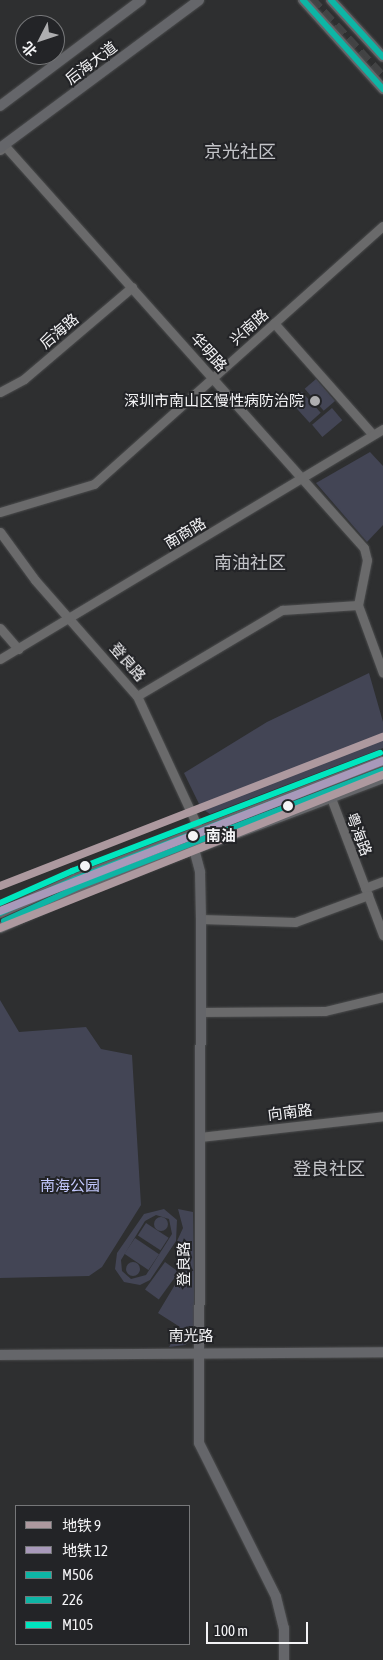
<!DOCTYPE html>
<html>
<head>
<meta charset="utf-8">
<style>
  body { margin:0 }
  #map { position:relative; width:383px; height:1660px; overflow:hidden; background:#2e2f30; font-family:"Asap Condensed","Noto Sans SC",sans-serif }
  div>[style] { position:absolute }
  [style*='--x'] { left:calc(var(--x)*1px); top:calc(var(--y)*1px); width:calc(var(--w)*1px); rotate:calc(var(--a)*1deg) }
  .green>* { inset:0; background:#434555; transform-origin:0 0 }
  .round { border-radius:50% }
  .highway-tunnel>* { height:12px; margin-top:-6px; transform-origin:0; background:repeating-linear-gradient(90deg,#424344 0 12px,transparent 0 18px) }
  .roads { filter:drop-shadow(0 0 1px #4b4c4d) drop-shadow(0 0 1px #4b4c4d) }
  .minor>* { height:9px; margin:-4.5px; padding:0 4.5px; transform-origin:4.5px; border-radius:4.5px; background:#6a6a6b }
  .major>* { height:10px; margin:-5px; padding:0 5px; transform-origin:5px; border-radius:5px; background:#65666a }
  .bus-1>* { height:6px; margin:-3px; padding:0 3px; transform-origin:3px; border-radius:3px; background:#0eb5a5 }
  .bus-2>* { height:6px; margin:-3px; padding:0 3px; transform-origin:3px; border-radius:3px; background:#0eb5a5 }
  .bus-3>* { height:6px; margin:-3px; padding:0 3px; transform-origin:3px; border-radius:3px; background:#00e6bf }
  .metro-1>* { height:8px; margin:-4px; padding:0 4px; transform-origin:4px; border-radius:4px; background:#ad999f }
  .metro-2>* { height:8px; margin:-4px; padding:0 4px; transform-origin:4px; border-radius:4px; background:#a899ba }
  .dots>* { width:14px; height:14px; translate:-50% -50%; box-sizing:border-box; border:2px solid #232427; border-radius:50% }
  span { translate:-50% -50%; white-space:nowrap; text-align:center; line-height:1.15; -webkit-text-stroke:4px #232427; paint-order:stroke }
  .street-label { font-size:15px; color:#f3f3f5 }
  .poi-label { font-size:15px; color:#f3f3f5 }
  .right { translate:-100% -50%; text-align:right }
  .stop-label { font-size:15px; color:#f3f3f5; font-weight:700 }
  .left { translate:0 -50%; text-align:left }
  .park-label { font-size:15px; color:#c4c9fe }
  .quarter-label { font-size:18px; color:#c2c3c7 }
  .legend { position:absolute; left:15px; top:1505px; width:175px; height:140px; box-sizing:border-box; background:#232427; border:1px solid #767779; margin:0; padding:6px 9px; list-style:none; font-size:15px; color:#f3f3f5 }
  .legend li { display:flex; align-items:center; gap:10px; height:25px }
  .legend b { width:25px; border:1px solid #767779 }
  .north { position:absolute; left:15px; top:15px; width:50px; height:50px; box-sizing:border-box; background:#232427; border:1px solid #767779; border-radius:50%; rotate:229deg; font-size:14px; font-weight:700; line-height:20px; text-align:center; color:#f3f3f5 }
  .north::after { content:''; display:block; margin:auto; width:18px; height:22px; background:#aeaeb0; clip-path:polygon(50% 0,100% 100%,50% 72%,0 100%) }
  .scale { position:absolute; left:206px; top:1622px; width:102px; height:22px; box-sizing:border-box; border:2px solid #f3f3f5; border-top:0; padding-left:6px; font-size:15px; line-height:18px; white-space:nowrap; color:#f3f3f5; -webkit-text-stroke:4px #232427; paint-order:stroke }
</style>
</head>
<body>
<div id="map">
  <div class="green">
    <i style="left:316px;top:379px;width:29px;height:15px;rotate:49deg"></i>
    <i style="left:302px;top:392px;width:28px;height:15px;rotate:48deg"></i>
    <i style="left:332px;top:408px;width:16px;height:26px;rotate:50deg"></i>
    <i style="clip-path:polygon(370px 452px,383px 466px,383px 525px,367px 542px,316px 483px)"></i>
    <i style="clip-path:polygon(369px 673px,383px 722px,383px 748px,210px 814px,201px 808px,184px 773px,267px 722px)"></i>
    <i style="clip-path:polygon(0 1000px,19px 1032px,86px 1027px,101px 1049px,132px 1055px,141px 1205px,102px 1267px,89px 1276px,0 1278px)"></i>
    <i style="clip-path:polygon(evenodd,164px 1209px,177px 1220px,176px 1241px,150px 1280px,140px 1285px,124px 1282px,115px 1269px,117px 1253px,144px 1214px,164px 1209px,156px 1215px,169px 1219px,172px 1234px,146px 1275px,131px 1279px,122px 1271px,121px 1260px,145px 1221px,156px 1215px)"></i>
    <i style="clip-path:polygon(178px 1209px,193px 1212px,195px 1337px,185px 1345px,169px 1347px,180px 1327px,158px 1313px,182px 1273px,177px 1264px,177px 1241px,183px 1228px)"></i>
    <i class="round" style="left:154px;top:1217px;width:14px;height:14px"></i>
    <i style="left:146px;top:1223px;width:27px;height:15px;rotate:33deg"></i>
    <i style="left:135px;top:1238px;width:29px;height:19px;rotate:34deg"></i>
    <i class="round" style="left:126px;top:1262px;width:14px;height:14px"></i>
    <i style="left:165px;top:1262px;width:17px;height:34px;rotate:36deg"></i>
  </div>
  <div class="highway-tunnel">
    <i style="--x:310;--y:0;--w:108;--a:47.3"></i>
  </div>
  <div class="roads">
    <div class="minor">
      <i style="--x:0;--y:150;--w:6;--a:-39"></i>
      <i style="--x:5;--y:146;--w:539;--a:48.23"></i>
      <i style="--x:364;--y:548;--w:12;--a:76"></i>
      <i style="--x:367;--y:560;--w:46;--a:101.3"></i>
      <i style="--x:358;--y:605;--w:72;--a:69.8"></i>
      <i style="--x:274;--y:323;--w:149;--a:48.5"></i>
      <i style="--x:0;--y:392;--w:27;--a:-28"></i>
      <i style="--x:24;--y:379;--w:142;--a:-40.4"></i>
      <i style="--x:0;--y:512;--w:98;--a:-16.6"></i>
      <i style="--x:94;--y:484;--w:387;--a:-41.8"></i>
      <i style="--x:0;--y:532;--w:59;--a:53.9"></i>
      <i style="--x:35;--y:580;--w:154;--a:48.7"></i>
      <i style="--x:137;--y:696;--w:150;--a:65.1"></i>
      <i style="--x:0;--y:628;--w:28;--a:49"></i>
      <i style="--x:0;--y:659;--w:447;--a:-31"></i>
      <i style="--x:137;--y:696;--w:169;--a:-30.7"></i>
      <i style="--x:282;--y:610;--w:76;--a:-3.8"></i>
      <i style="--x:331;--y:798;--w:147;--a:69.2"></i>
      <i style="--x:365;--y:888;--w:19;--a:-21"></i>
      <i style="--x:201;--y:919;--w:94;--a:1.8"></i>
      <i style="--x:295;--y:922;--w:78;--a:-20.3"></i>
      <i style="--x:200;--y:1012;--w:125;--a:-0.5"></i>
      <i style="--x:325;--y:1011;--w:60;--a:-13.6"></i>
      <i style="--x:200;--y:1137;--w:184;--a:-6.5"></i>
    </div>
    <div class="major">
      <i style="--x:303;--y:0;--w:120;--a:48"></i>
      <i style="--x:331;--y:0;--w:77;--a:47.6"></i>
      <i style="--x:0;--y:106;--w:176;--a:-36.9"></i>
      <i style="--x:0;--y:148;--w:248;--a:-36.6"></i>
      <i style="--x:194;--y:849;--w:24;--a:75"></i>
      <i style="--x:200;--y:872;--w:47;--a:88.8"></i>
      <i style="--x:201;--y:919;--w:524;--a:90.22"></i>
      <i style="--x:199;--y:1443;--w:172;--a:63.4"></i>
      <i style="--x:276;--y:1597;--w:32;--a:76"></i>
      <i style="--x:284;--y:1628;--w:32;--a:90"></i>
      <i style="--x:0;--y:913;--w:82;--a:-24.4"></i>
      <i style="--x:75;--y:879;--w:330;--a:-21"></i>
      <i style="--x:0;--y:928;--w:83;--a:-24.1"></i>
      <i style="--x:76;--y:894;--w:328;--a:-20.7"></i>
      <i style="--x:0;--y:1355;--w:383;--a:-0.4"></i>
    </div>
  </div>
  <div class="bus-1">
    <i style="--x:303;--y:0;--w:120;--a:48"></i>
    <i style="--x:331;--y:0;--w:77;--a:47.6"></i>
    <i style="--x:0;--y:913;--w:82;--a:-24.4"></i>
    <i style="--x:75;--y:879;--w:330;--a:-21"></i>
  </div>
  <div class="bus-2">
    <i style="--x:4;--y:921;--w:81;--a:-24.7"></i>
    <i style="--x:78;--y:887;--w:327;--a:-21"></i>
  </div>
  <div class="bus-3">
    <i style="--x:0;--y:903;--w:79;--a:-24"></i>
    <i style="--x:72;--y:871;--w:330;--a:-21"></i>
  </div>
  <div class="metro-1">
    <i style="--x:0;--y:886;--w:411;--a:-21.3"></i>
    <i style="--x:0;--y:928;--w:412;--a:-21.8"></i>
  </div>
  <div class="metro-2">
    <i style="--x:0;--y:911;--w:411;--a:-21.4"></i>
  </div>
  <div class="dots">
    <i style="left:315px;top:401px;background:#aeaeb0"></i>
    <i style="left:288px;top:806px;background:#f3f3f5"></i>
    <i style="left:193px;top:836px;background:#f3f3f5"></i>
    <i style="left:85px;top:866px;background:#f3f3f5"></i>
  </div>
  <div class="street-label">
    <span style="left:91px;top:63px;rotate:-37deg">后海大道</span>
    <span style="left:249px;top:327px;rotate:-42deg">兴南路</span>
    <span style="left:59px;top:331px;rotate:-40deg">后海路</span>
    <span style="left:209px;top:352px;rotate:48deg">华明路</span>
    <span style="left:185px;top:533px;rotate:-31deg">南商路</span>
    <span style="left:128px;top:662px;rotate:49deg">登良路</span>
    <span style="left:359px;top:834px;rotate:69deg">粤海路</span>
    <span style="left:290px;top:1112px;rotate:-7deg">向南路</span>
    <span style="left:184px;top:1264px;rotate:-90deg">登良路</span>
    <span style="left:191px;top:1336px">南光路</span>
  </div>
  <div class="poi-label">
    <span class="right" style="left:304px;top:401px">深圳市南山区慢性病防治院</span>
  </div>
  <div class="stop-label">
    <span class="left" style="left:206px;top:836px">南油</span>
  </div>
  <div class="park-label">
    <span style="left:70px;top:1186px">南海公园</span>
  </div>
  <div class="quarter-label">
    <span style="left:240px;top:152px">京光社区</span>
    <span style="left:250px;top:563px">南油社区</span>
    <span style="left:329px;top:1169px">登良社区</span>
  </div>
  <ul class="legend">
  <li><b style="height:6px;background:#ad999f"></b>地铁 9</li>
  <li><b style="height:6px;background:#a899ba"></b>地铁 12</li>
  <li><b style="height:6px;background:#0eb5a5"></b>M506</li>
  <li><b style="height:6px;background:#0eb5a5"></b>226</li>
  <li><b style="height:6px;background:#00e6bf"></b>M105</li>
  </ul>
  <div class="north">北</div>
  <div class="scale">100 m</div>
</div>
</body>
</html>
